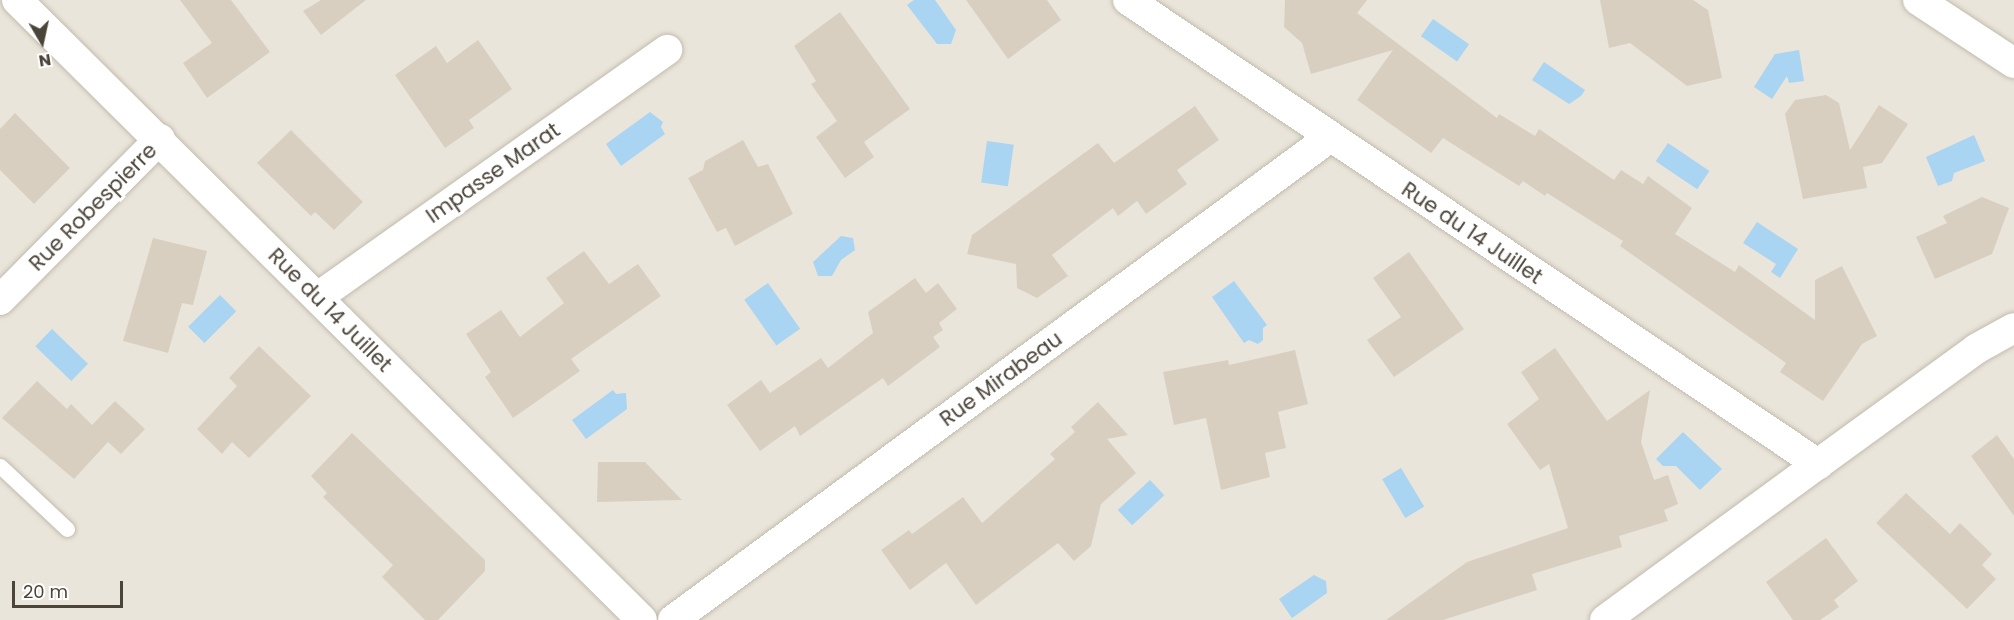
<!DOCTYPE html>
<html>
<head>
<meta charset="utf-8">
<style>
  body { margin:0 }
  #map { position:relative; width:2014px; height:620px; overflow:hidden; background:#f6f3ec; font-family:Poppins,sans-serif }
  div>[style] { position:absolute }
  [style*='--x'] { left:calc(var(--x)*1px); top:calc(var(--y)*1px); width:calc(var(--w)*1px); rotate:calc(var(--a)*1deg) }
  .residential>* { inset:0; background:#eae5da; transform-origin:0 0 }
  .water>* { inset:0; background:#a9d4f2; transform-origin:0 0 }
  .building>* { inset:0; background:#d8cfc1 }
  .roads { filter:drop-shadow(0 0 2px #c2bbae) drop-shadow(0 0 2px #c2bbae) }
  .service>* { height:15px; margin:-7.5px; padding:0 7.5px; transform-origin:7.5px; border-radius:7.5px; background:#fff }
  .minor>* { height:30px; margin:-15px; padding:0 15px; transform-origin:15px; border-radius:15px; background:#fff }
  span { translate:-50% -50%; white-space:nowrap; text-align:center; line-height:1.15; -webkit-text-stroke:6px #fff; paint-order:stroke }
  .street-label { font-size:21px; color:#4b4439 }
  .north { position:absolute; left:12px; top:12px; width:60px; height:60px; -webkit-text-stroke:4px #fff; paint-order:stroke; rotate:171deg; font-size:16px; font-weight:700; line-height:24px; text-align:center; color:#4b4439 }
  .north::after { content:''; display:block; margin:auto; width:21px; height:27px; background:#4b4439; clip-path:polygon(50% 0,100% 100%,50% 72%,0 100%) }
  .scale { position:absolute; left:12px; top:581px; width:111px; height:27px; box-sizing:border-box; border:3px solid #4b4439; border-top:0; padding-left:8px; font-size:18px; line-height:21px; white-space:nowrap; color:#4b4439; -webkit-text-stroke:4px #fff; paint-order:stroke }
</style>
</head>
<body>
<div id="map">
  <div class="residential">
    <i style="left:0;top:0;width:2014px;height:620px"></i>
  </div>
  <div class="water">
    <i style="clip-path:polygon(914px 0,935px 0,956px 30px,951px 44px,937px 44px,907px 5px)"></i>
    <i style="left:1433px;top:19px;width:44px;height:21px;rotate:35deg"></i>
    <i style="clip-path:polygon(1799px 50px,1804px 81px,1789px 83px,1787px 76px,1772px 99px,1754px 87px,1775px 54px)"></i>
    <i style="clip-path:polygon(1544px 62px,1585px 90px,1581px 96px,1569px 104px,1532px 80px)"></i>
    <i style="clip-path:polygon(650px 112px,663px 122px,661px 127px,665px 134px,621px 166px,606px 144px)"></i>
    <i style="clip-path:polygon(1974px 135px,1985px 161px,1954px 173px,1952px 181px,1938px 186px,1926px 157px)"></i>
    <i style="left:987px;top:141px;width:27px;height:42px;rotate:8deg"></i>
    <i style="left:1668px;top:143px;width:50px;height:22px;rotate:34deg"></i>
    <i style="clip-path:polygon(1757px 222px,1798px 249px,1780px 278px,1771px 272px,1776px 264px,1743px 243px)"></i>
    <i style="clip-path:polygon(841px 236px,853px 238px,855px 250px,841px 260px,832px 276px,818px 276px,813px 262px)"></i>
    <i style="clip-path:polygon(1234px 281px,1267px 325px,1263px 328px,1263px 340px,1258px 344px,1249px 340px,1244px 343px,1212px 297px)"></i>
    <i style="left:768px;top:283px;width:56px;height:29px;rotate:55deg"></i>
    <i style="left:220px;top:295px;width:23px;height:45px;rotate:45deg"></i>
    <i style="left:52px;top:329px;width:50px;height:24px;rotate:44deg"></i>
    <i style="clip-path:polygon(613px 390px,616px 394px,626px 393px,627px 409px,586px 439px,572px 420px)"></i>
    <i style="clip-path:polygon(1683px 432px,1722px 469px,1700px 490px,1676px 466px,1663px 466px,1656px 459px)"></i>
    <i style="left:1401px;top:468px;width:45px;height:22px;rotate:59deg"></i>
    <i style="left:1150px;top:480px;width:21px;height:44px;rotate:47deg"></i>
    <i style="clip-path:polygon(1314px 575px,1326px 581px,1327px 593px,1292px 618px,1279px 599px)"></i>
  </div>
  <div class="building">
    <i style="clip-path:polygon(180px 0,231px 0,270px 52px,207px 98px,183px 63px,212px 43px)"></i>
    <i style="clip-path:polygon(321px 0,366px 0,321px 35px,303px 11px)"></i>
    <i style="clip-path:polygon(966px 0,1047px 0,1061px 20px,1008px 59px)"></i>
    <i style="clip-path:polygon(1285px 0,1367px 0,1357px 13px,1497px 118px,1499px 114px,1535px 136px,1539px 129px,1614px 180px,1621px 170px,1643px 184px,1648px 176px,1692px 208px,1675px 234px,1735px 272px,1739px 265px,1815px 320px,1815px 280px,1842px 266px,1877px 336px,1862px 344px,1823px 401px,1780px 372px,1786px 363px,1620px 246px,1623px 241px,1547px 193px,1545px 196px,1523px 181px,1519px 186px,1443px 138px,1431px 153px,1357px 100px,1393px 50px,1311px 74px,1302px 43px,1284px 27px)"></i>
    <i style="clip-path:polygon(1600px 0,1693px 0,1708px 10px,1722px 78px,1687px 86px,1630px 43px,1609px 48px)"></i>
    <i style="clip-path:polygon(840px 12px,910px 109px,864px 142px,874px 157px,845px 178px,816px 137px,837px 121px,811px 84px,816px 81px,794px 46px)"></i>
    <i style="clip-path:polygon(478px 40px,512px 89px,469px 120px,474px 128px,445px 148px,395px 75px,436px 46px,447px 63px)"></i>
    <i style="clip-path:polygon(1826px 95px,1839px 103px,1850px 150px,1879px 105px,1908px 124px,1882px 163px,1863px 167px,1867px 188px,1803px 199px,1785px 114px,1795px 100px)"></i>
    <i style="clip-path:polygon(1195px 106px,1219px 140px,1177px 170px,1187px 184px,1146px 214px,1137px 201px,1118px 216px,1113px 208px,1052px 255px,1068px 276px,1037px 298px,1017px 288px,1016px 264px,967px 254px,972px 235px,1098px 143px,1114px 163px)"></i>
    <i style="clip-path:polygon(15px 113px,70px 168px,34px 204px,0 170px,0 129px)"></i>
    <i style="clip-path:polygon(291px 130px,363px 202px,334px 230px,315px 212px,311px 216px,257px 163px)"></i>
    <i style="clip-path:polygon(743px 140px,758px 167px,768px 164px,793px 214px,735px 246px,726px 228px,717px 232px,688px 178px,703px 170px,705px 161px)"></i>
    <i style="clip-path:polygon(1982px 197px,2009px 208px,1992px 254px,1935px 279px,1916px 237px,1947px 223px,1943px 216px)"></i>
    <i style="clip-path:polygon(153px 238px,207px 251px,193px 305px,182px 303px,168px 353px,123px 341px)"></i>
    <i style="clip-path:polygon(584px 251px,609px 284px,638px 264px,661px 296px,571px 359px,580px 371px,513px 418px,485px 377px,491px 372px,466px 334px,501px 310px,520px 337px,564px 303px,546px 278px)"></i>
    <i style="clip-path:polygon(1409px 252px,1464px 329px,1394px 377px,1367px 340px,1401px 317px,1373px 278px)"></i>
    <i style="clip-path:polygon(915px 278px,926px 293px,938px 283px,957px 309px,939px 323px,943px 330px,933px 337px,940px 347px,888px 386px,883px 378px,800px 436px,795px 426px,760px 451px,727px 405px,761px 380px,770px 393px,821px 358px,828px 368px,873px 333px,868px 312px)"></i>
    <i style="clip-path:polygon(259px 346px,311px 396px,249px 458px,232px 442px,222px 454px,197px 429px,237px 386px,229px 378px)"></i>
    <i style="clip-path:polygon(1555px 348px,1607px 421px,1650px 390px,1641px 442px,1654px 480px,1668px 475px,1678px 504px,1664px 510px,1668px 521px,1619px 536px,1622px 547px,1532px 574px,1537px 590px,1443px 620px,1386px 620px,1467px 562px,1568px 528px,1549px 464px,1540px 470px,1507px 424px,1539px 399px,1521px 372px)"></i>
    <i style="clip-path:polygon(1295px 350px,1308px 404px,1278px 412px,1286px 448px,1265px 453px,1270px 477px,1221px 490px,1206px 418px,1174px 425px,1163px 372px,1228px 360px,1229px 365px)"></i>
    <i style="clip-path:polygon(37px 381px,67px 409px,71px 404px,92px 425px,115px 401px,145px 429px,121px 454px,108px 442px,74px 479px,2px 418px)"></i>
    <i style="clip-path:polygon(1098px 402px,1128px 435px,1107px 439px,1136px 473px,1101px 504px,1091px 546px,1074px 561px,1058px 543px,976px 605px,946px 563px,910px 590px,881px 550px,909px 530px,912px 534px,963px 497px,982px 523px,1055px 459px,1050px 454px,1075px 432px,1071px 427px)"></i>
    <i style="clip-path:polygon(352px 433px,485px 560px,485px 571px,438px 620px,425px 620px,382px 577px,393px 565px,323px 497px,327px 493px,311px 476px)"></i>
    <i style="clip-path:polygon(1997px 435px,2014px 459px,2014px 516px,1971px 456px)"></i>
    <i style="clip-path:polygon(598px 462px,645px 462px,682px 500px,597px 502px)"></i>
    <i style="clip-path:polygon(1906px 493px,1950px 534px,1960px 523px,1992px 554px,1982px 565px,1996px 579px,1967px 609px,1876px 523px)"></i>
    <i style="clip-path:polygon(1826px 538px,1858px 581px,1834px 600px,1839px 607px,1820px 620px,1793px 620px,1766px 582px)"></i>
  </div>
  <div class="roads">
    <div class="service">
      <i style="--x:0;--y:466;--w:92;--a:43.2"></i>
    </div>
    <div class="minor">
      <i style="--x:17;--y:0;--w:880;--a:44.77"></i>
      <i style="--x:1128;--y:0;--w:832;--a:33.92"></i>
      <i style="--x:1818;--y:464;--w:264;--a:143.8"></i>
      <i style="--x:1918;--y:0;--w:115;--a:33.3"></i>
      <i style="--x:318;--y:297;--w:428;--a:-35.3"></i>
      <i style="--x:0;--y:300;--w:227;--a:-45.2"></i>
      <i style="--x:1818;--y:464;--w:195;--a:-36"></i>
      <i style="--x:1976;--y:349;--w:43;--a:-28.9"></i>
      <i style="--x:673;--y:620;--w:814;--a:-36.31"></i>
    </div>
  </div>
  <div class="street-label">
    <span style="left:493px;top:173px;rotate:-35deg">Impasse Marat</span>
    <span style="left:93px;top:207px;rotate:-45deg">Rue Robespierre</span>
    <span style="left:1472px;top:233px;rotate:34deg">Rue du 14 Juillet</span>
    <span style="left:330px;top:310px;rotate:45deg">Rue du 14 Juillet</span>
    <span style="left:1001px;top:379px;rotate:-36deg">Rue Mirabeau</span>
  </div>
  <div class="north">N</div>
  <div class="scale">20 m</div>
</div>
</body>
</html>
